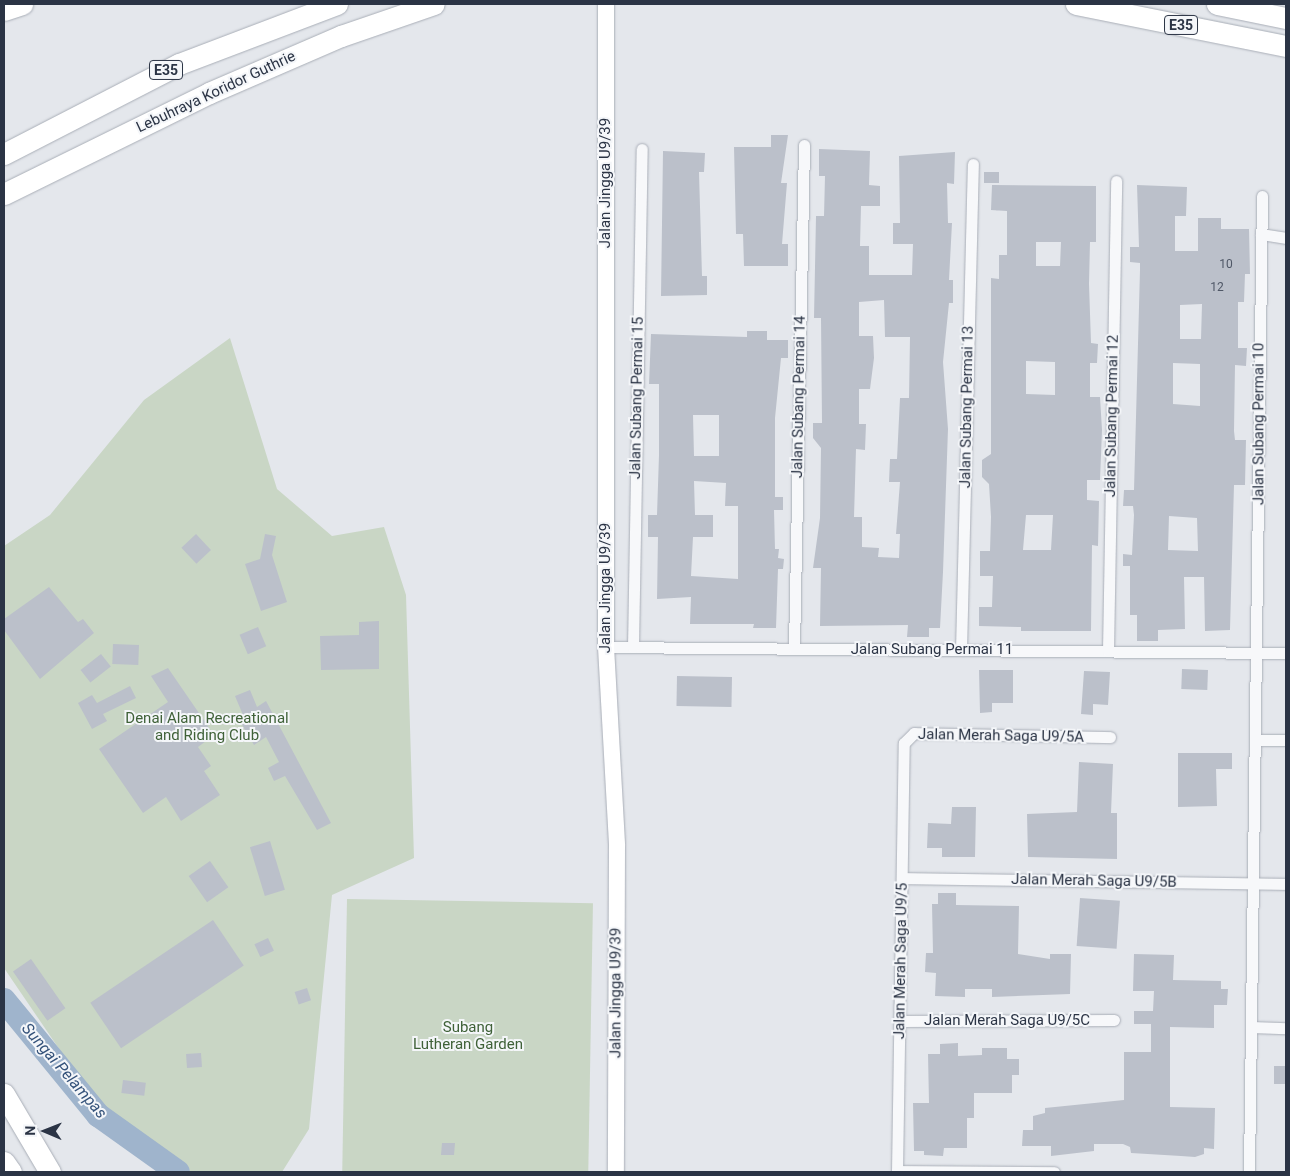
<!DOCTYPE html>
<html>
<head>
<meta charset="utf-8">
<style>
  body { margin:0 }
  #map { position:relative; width:1290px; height:1176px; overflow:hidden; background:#e4e7ec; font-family:Roboto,sans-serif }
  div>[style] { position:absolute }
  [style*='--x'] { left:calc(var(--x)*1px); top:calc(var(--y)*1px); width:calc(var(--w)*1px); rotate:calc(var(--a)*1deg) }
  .green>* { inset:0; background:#c9d6c5; transform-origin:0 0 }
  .river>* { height:24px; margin:-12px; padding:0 12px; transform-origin:12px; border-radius:12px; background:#9fb4cc }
  .building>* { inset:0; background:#bbc0ca; transform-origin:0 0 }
  .roads { filter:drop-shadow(0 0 1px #a9aeb7) drop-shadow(0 0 1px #a9aeb7) }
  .street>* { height:11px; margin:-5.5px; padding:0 5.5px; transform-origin:5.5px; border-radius:5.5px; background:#f7f8fa }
  .secondary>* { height:16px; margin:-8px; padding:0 8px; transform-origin:8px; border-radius:8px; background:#fff }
  .highway>* { height:21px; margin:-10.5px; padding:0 10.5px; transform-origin:10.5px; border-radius:10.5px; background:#fff }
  span { translate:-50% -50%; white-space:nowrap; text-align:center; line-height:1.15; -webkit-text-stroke:4px #f4f6f9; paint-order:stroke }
  .number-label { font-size:12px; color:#4f5766 }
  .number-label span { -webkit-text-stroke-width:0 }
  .shield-label span { padding:1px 4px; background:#f4f6f9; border:1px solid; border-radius:4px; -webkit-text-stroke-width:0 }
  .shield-label { font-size:14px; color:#2b3445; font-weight:700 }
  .street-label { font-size:15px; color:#2b3445 }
  .park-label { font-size:15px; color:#3f6138 }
  .water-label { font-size:16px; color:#34527a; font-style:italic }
  .frame { position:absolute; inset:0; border:5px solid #2b3445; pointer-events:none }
  .north { position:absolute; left:20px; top:1106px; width:50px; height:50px; -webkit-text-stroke:4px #f4f6f9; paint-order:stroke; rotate:271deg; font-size:14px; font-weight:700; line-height:20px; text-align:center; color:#2b3445 }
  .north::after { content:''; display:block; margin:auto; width:18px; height:22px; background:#2b3445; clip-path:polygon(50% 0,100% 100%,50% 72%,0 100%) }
</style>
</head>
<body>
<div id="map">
  <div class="green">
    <i style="clip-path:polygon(230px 338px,277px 489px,332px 536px,384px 527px,406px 595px,414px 858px,332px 895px,309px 1129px,282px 1172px,190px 1172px,100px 1109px,4px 968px,4px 546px,50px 515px,144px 400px)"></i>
    <i style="left:347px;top:899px;width:246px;height:273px;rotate:1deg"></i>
  </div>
  <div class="river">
    <i style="--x:4;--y:1000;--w:149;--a:50.7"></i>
    <i style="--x:98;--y:1115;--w:98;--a:35.5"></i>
  </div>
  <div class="building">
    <i style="clip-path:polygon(771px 135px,788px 135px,781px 183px,787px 183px,782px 244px,788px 244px,788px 266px,744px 266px,743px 234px,736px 234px,734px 147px,771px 147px)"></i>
    <i style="clip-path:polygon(evenodd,819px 149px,870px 151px,869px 185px,880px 186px,880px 206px,861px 206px,860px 246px,869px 246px,869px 275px,912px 275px,913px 244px,893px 244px,893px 223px,900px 223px,899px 156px,955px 152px,954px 184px,947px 183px,948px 223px,952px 223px,949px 280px,953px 280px,953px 303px,949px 303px,943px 362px,948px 429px,943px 572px,940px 628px,929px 628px,929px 637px,907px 637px,908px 625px,820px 626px,821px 568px,813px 568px,820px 518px,821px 448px,813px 438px,813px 423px,822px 423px,821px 318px,814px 318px,816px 216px,824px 216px,825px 176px,819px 176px,819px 149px,884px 300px,885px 337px,910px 337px,909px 398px,900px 398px,897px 459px,890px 459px,889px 482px,900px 482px,896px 534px,900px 534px,899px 558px,878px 557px,879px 548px,862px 547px,862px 517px,854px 517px,856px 449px,865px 450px,866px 424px,859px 424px,859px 389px,870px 389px,874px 358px,873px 336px,859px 336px,859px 302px,884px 300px)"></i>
    <i style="clip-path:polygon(663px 151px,705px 153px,704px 172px,699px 172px,702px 276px,707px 276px,707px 295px,661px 296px)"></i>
    <i style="left:999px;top:172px;width:11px;height:15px;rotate:90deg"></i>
    <i style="clip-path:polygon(evenodd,992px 185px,1096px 186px,1096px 242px,1090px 242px,1089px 284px,1091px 343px,1098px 344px,1097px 363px,1090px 363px,1090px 397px,1100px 397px,1102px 430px,1100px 480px,1087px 480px,1087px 500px,1099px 501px,1098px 546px,1092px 545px,1091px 631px,1021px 631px,1021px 627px,979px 626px,979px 607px,992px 607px,993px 576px,980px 576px,980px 551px,990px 551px,991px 517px,989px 484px,982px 477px,982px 460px,991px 454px,991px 278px,999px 279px,999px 255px,1007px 255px,1007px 211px,991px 210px,992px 185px,1036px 242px,1061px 242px,1060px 266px,1036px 266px,1036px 242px,992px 185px,1026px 361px,1055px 362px,1055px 395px,1026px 394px,1026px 361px,992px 185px,1026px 515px,1053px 515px,1051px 550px,1023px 550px,1026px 515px)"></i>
    <i style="clip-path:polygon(evenodd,1137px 185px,1187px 187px,1186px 216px,1175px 216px,1175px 251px,1198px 251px,1198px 218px,1221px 218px,1221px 229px,1249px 229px,1250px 274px,1245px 274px,1244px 302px,1238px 302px,1238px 348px,1247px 348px,1246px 366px,1235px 365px,1234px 431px,1235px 440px,1246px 440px,1245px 485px,1234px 485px,1230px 630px,1205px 631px,1204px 577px,1184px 577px,1185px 629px,1158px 630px,1158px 641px,1137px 641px,1137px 615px,1130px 615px,1130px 566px,1123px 566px,1123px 554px,1132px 555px,1134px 515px,1133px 506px,1123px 506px,1124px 490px,1134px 490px,1140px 270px,1140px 263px,1130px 262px,1130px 247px,1139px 247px,1137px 185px,1202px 304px,1201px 339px,1180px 339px,1180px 305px,1202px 304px,1137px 185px,1173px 363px,1200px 364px,1200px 406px,1173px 404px,1173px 363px,1137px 185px,1169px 516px,1197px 518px,1198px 551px,1168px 550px,1169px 516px)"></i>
    <i style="clip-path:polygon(evenodd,747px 331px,767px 331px,767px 340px,788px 340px,788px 358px,781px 358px,775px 418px,775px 497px,783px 497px,783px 510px,774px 510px,775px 549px,779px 549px,778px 558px,784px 559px,783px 569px,778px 569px,776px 628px,753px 628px,754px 624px,690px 624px,691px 597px,657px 599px,658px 537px,648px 537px,648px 515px,657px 515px,659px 455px,659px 384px,649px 384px,651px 334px,747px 337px,747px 331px,693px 415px,719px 415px,719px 456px,694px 456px,693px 415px,747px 331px,694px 481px,726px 483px,725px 506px,738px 506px,738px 579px,691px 576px,693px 537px,713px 537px,713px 515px,695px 515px,694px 481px)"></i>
    <i style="left:196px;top:534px;width:22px;height:20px;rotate:47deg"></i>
    <i style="clip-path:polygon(265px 534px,276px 536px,272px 555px,287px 602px,261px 611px,245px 564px,260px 559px)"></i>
    <i style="clip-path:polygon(49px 587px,78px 622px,83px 619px,94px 633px,40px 679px,4px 630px,4px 619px)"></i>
    <i style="clip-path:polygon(379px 621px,379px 669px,321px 670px,320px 636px,359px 635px,359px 622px)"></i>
    <i style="left:258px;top:627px;width:21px;height:20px;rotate:67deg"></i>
    <i style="left:113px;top:644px;width:26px;height:20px;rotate:2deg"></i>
    <i style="left:101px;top:654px;width:16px;height:26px;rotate:52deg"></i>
    <i style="clip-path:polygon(168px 668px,214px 735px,198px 747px,211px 766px,204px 771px,220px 795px,181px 821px,166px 797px,143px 813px,99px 749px,168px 702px,151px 676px)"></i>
    <i style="left:1182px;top:669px;width:26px;height:20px;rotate:2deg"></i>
    <i style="clip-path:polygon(979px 670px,1013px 670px,1013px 703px,992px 703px,992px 712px,980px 713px)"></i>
    <i style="clip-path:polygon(1084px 671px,1110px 672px,1108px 705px,1093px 704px,1093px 715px,1081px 714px)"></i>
    <i style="left:677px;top:676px;width:55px;height:30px;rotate:1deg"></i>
    <i style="clip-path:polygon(130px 686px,136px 698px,103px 714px,107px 721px,92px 729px,78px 703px,92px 695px,97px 703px)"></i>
    <i style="clip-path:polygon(250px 690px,257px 707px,266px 701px,331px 823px,317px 830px,285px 776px,274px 781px,268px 768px,279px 762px,266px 737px,254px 745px,238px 718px,243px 715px,235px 696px)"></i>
    <i style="clip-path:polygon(1178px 753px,1232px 753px,1232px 769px,1216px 769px,1217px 806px,1178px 807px)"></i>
    <i style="clip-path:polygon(1079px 762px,1113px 764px,1111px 813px,1117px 813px,1117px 859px,1028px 857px,1027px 814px,1077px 812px)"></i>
    <i style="clip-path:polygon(952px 807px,976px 807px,975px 857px,942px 857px,942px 848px,927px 848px,928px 823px,951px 824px)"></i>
    <i style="left:270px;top:841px;width:51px;height:21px;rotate:73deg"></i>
    <i style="left:210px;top:861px;width:32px;height:26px;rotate:55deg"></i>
    <i style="clip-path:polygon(938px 893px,956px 893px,956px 905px,1019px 906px,1018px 954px,1050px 959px,1050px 954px,1071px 954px,1070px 994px,992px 997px,992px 989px,965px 989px,965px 997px,935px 996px,936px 973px,925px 972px,926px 953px,933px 953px,932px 904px,938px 904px)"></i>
    <i style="left:1080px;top:898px;width:40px;height:48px;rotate:4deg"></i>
    <i style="left:213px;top:920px;width:55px;height:148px;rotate:56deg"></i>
    <i style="left:268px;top:938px;width:14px;height:15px;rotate:65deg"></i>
    <i style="clip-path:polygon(1134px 954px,1174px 955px,1173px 980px,1221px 981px,1221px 989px,1228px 989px,1227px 1005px,1214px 1005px,1214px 1028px,1170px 1027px,1170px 1107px,1215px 1108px,1214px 1149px,1204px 1148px,1204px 1154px,1195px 1157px,1181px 1156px,1131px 1153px,1130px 1147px,1123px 1144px,1094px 1144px,1094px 1151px,1051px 1156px,1051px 1146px,1022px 1146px,1023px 1130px,1033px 1130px,1033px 1116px,1045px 1113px,1045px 1108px,1124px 1100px,1124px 1052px,1151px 1052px,1151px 1024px,1134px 1024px,1134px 1011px,1153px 1011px,1154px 991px,1133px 991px)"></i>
    <i style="left:31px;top:959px;width:60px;height:22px;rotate:55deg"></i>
    <i style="left:307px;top:988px;width:13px;height:13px;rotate:72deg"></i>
    <i style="clip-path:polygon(958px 1043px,958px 1056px,982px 1055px,982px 1048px,1007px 1048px,1007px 1059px,1019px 1059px,1019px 1075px,1012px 1075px,1012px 1093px,974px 1093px,974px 1118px,967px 1118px,967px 1148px,944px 1148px,943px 1156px,924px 1155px,924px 1151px,914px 1151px,913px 1103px,929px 1103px,928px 1054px,940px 1054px,940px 1044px)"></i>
    <i style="left:201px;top:1053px;width:14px;height:15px;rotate:86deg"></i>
    <i style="left:1274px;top:1066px;width:12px;height:18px"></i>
    <i style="left:123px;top:1080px;width:23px;height:13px;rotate:7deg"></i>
    <i style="clip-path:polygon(442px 1143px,455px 1143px,454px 1155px,441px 1155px)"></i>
  </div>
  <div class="roads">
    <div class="street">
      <i style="--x:1261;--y:234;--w:25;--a:9"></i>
      <i style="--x:606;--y:647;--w:680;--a:0.51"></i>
      <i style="--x:633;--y:647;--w:498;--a:-89"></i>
      <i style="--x:794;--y:648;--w:503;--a:-88.86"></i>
      <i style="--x:961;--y:650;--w:486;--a:-88.6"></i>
      <i style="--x:1108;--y:651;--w:470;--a:-89"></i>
      <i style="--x:1256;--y:740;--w:30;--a:0"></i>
      <i style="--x:902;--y:878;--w:384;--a:0.9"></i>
      <i style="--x:900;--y:1021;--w:214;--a:-0.3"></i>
      <i style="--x:1251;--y:1027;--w:35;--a:2"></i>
      <i style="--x:897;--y:1171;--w:157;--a:0.4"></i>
      <i style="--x:897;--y:1172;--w:429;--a:-89.1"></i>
      <i style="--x:904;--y:743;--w:14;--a:-45"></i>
      <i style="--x:914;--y:733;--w:196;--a:1.2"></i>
      <i style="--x:1249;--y:1172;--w:976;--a:-89.24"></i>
    </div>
    <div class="secondary">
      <i style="--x:606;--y:4;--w:643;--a:90"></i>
      <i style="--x:606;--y:647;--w:199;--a:86.8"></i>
      <i style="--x:617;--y:846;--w:326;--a:90.2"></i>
    </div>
    <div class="highway">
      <i style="--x:1076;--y:4;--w:214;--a:11.3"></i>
      <i style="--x:1217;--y:4;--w:70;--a:11.5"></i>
      <i style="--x:4;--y:10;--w:19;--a:-18"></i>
      <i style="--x:4;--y:154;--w:197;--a:-27.2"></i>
      <i style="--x:179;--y:64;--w:169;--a:-20.8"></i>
      <i style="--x:4;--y:194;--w:229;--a:-26.2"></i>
      <i style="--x:209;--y:93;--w:144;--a:-23.4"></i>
      <i style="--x:341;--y:36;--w:98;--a:-19"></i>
      <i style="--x:4;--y:1094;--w:91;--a:59.5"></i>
      <i style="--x:4;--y:1162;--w:12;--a:55"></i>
    </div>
  </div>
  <div class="number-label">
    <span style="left:1226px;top:265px">10</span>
    <span style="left:1217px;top:288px">12</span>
  </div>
  <div class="shield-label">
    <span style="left:1181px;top:25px">E35</span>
    <span style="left:166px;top:70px">E35</span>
  </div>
  <div class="street-label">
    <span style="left:216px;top:92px;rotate:-25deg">Lebuhraya Koridor Guthrie</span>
    <span style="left:606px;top:183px;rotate:-90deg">Jalan Jingga U9/39</span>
    <span style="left:799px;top:397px;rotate:-89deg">Jalan Subang Permai 14</span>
    <span style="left:637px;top:398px;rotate:-89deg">Jalan Subang Permai 15</span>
    <span style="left:967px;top:407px;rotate:-89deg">Jalan Subang Permai 13</span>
    <span style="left:1112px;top:416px;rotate:-89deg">Jalan Subang Permai 12</span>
    <span style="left:1259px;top:424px;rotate:-90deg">Jalan Subang Permai 10</span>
    <span style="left:606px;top:588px;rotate:-90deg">Jalan Jingga U9/39</span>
    <span style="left:932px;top:650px">Jalan Subang Permai 11</span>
    <span style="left:1001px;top:736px;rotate:1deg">Jalan Merah Saga U9/5A</span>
    <span style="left:1094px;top:881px;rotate:1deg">Jalan Merah Saga U9/5B</span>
    <span style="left:901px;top:961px;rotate:-89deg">Jalan Merah Saga U9/5</span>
    <span style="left:616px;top:993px;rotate:-90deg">Jalan Jingga U9/39</span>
    <span style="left:1007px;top:1021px">Jalan Merah Saga U9/5C</span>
  </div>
  <div class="park-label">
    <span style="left:207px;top:727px">Denai Alam Recreational<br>and Riding Club</span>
    <span style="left:468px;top:1036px">Subang<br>Lutheran Garden</span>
  </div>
  <div class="water-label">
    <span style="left:64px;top:1071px;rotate:49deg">Sungai Pelampas</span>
  </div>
  <div class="frame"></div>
  <div class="north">N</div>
</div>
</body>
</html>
